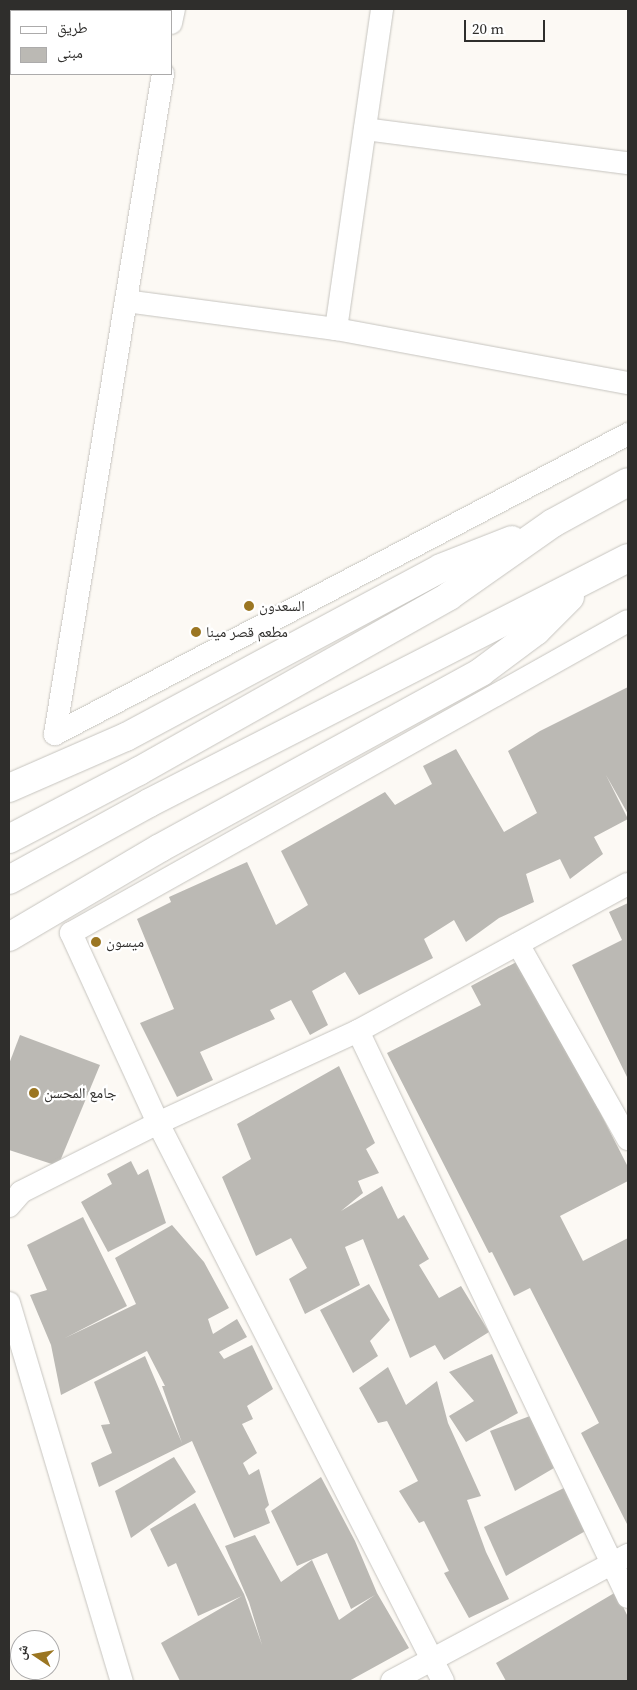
<!DOCTYPE html>
<html>
<head>
<meta charset="utf-8">
<style>
  body { margin:0 }
  #map { position:relative; width:637px; height:1690px; overflow:hidden; background:#fcf9f4; font-family:"Source Serif 4","Noto Naskh Arabic",serif }
  div>[style] { position:absolute }
  [style*='--x'] { left:calc(var(--x)*1px); top:calc(var(--y)*1px); width:calc(var(--w)*1px); rotate:calc(var(--a)*1deg) }
  .building>* { inset:0; background:#bbb9b4 }
  .roads { filter:drop-shadow(0 0 1px #c6c4bf) drop-shadow(0 0 1px #c6c4bf) }
  .minor>* { height:22px; margin:-11px; padding:0 11px; transform-origin:11px; border-radius:11px; background:#fff }
  .trunk>* { height:28px; margin:-14px; padding:0 14px; transform-origin:14px; border-radius:14px; background:#fff }
  .dots>* { width:14px; height:14px; translate:-50% -50%; box-sizing:border-box; border:2px solid #fff; border-radius:50% }
  span { translate:-50% -50%; white-space:nowrap; text-align:center; line-height:1.15; -webkit-text-stroke:4.5px #fff; paint-order:stroke }
  .poi-label { font-size:15px; color:#2f2e2c }
  .left { translate:0 -50%; text-align:left }
  .frame { position:absolute; inset:0; border:10px solid #2f2e2c; pointer-events:none }
  .legend { position:absolute; left:10px; top:10px; width:162px; height:65px; box-sizing:border-box; background:#fff; border:1px solid #acabab; margin:0; padding:6px 9px; list-style:none; font-size:15px; color:#2f2e2c }
  .legend li { display:flex; align-items:center; gap:10px; height:25px }
  .legend b { width:25px; border:1px solid #acabab }
  .north { position:absolute; left:10px; top:1630px; width:50px; height:50px; box-sizing:border-box; background:#fff; border:1px solid #acabab; border-radius:50%; rotate:282deg; font-size:14px; font-weight:700; line-height:20px; text-align:center; color:#2f2e2c }
  .north::after { content:''; display:block; margin:auto; width:18px; height:22px; background:#9b7622; clip-path:polygon(50% 0,100% 100%,50% 72%,0 100%) }
  .scale { position:absolute; left:464px; top:20px; width:81px; height:22px; box-sizing:border-box; border:2px solid #2f2e2c; border-top:0; padding-left:6px; font-size:15px; line-height:18px; white-space:nowrap; color:#2f2e2c; -webkit-text-stroke:4px #fff; paint-order:stroke }
</style>
</head>
<body>
<div id="map">
  <div class="building">
    <i style="clip-path:polygon(628px 687px,628px 814px,606px 775px,628px 819px,594px 837px,603px 854px,570px 879px,560px 859px,526px 874px,534px 902px,499px 918px,466px 942px,454px 920px,424px 939px,433px 958px,359px 995px,345px 972px,312px 991px,328px 1025px,310px 1035px,291px 1000px,270px 1010px,275px 1019px,200px 1052px,213px 1080px,177px 1097px,140px 1023px,174px 1009px,137px 919px,171px 902px,169px 897px,247px 862px,276px 925px,308px 905px,281px 851px,385px 792px,395px 805px,432px 784px,423px 766px,456px 749px,504px 832px,537px 813px,508px 751px,540px 731px)"></i>
    <i style="clip-path:polygon(628px 903px,628px 1079px,572px 965px,622px 940px,609px 912px)"></i>
    <i style="clip-path:polygon(522px 959px,628px 1167px,628px 1181px,560px 1216px,583px 1261px,628px 1238px,628px 1526px,581px 1433px,599px 1423px,530px 1288px,514px 1296px,492px 1252px,489px 1253px,387px 1053px,481px 1005px,471px 986px)"></i>
    <i style="clip-path:polygon(20px 1035px,100px 1065px,58px 1166px,9px 1150px,9px 1064px)"></i>
    <i style="clip-path:polygon(339px 1066px,375px 1143px,366px 1149px,379px 1173px,358px 1181px,363px 1193px,341px 1211px,382px 1186px,398px 1219px,404px 1215px,429px 1259px,419px 1265px,439px 1298px,461px 1286px,489px 1332px,444px 1360px,435px 1345px,410px 1358px,363px 1239px,345px 1247px,360px 1285px,305px 1314px,289px 1279px,307px 1268px,291px 1238px,256px 1256px,222px 1177px,251px 1159px,237px 1124px)"></i>
    <i style="clip-path:polygon(131px 1161px,138px 1175px,148px 1169px,166px 1223px,108px 1252px,81px 1202px,112px 1184px,107px 1174px)"></i>
    <i style="clip-path:polygon(83px 1217px,127px 1306px,65px 1338px,136px 1304px,115px 1258px,172px 1225px,204px 1262px,229px 1308px,208px 1319px,213px 1334px,237px 1319px,247px 1337px,219px 1352px,224px 1359px,252px 1345px,273px 1389px,247px 1406px,253px 1419px,242px 1424px,257px 1453px,243px 1463px,249px 1475px,259px 1469px,269px 1505px,265px 1509px,270px 1523px,234px 1538px,192px 1441px,99px 1487px,91px 1463px,112px 1453px,101px 1425px,110px 1424px,94px 1382px,145px 1356px,182px 1443px,162px 1386px,165px 1386px,147px 1351px,61px 1395px,51px 1345px,30px 1295px,47px 1290px,27px 1245px)"></i>
    <i style="clip-path:polygon(369px 1284px,390px 1320px,370px 1341px,378px 1356px,353px 1373px,320px 1310px)"></i>
    <i style="clip-path:polygon(492px 1354px,518px 1413px,466px 1442px,449px 1416px,474px 1401px,449px 1372px)"></i>
    <i style="clip-path:polygon(388px 1367px,406px 1405px,437px 1381px,448px 1423px,481px 1496px,467px 1500px,486px 1552px,509px 1599px,469px 1618px,444px 1573px,449px 1571px,424px 1521px,419px 1523px,399px 1491px,418px 1481px,387px 1421px,378px 1423px,359px 1388px)"></i>
    <i style="clip-path:polygon(530px 1416px,554px 1468px,515px 1491px,490px 1431px)"></i>
    <i style="clip-path:polygon(174px 1457px,196px 1492px,131px 1538px,115px 1491px)"></i>
    <i style="clip-path:polygon(321px 1477px,355px 1541px,377px 1593px,409px 1648px,349px 1681px,180px 1681px,161px 1643px,242px 1596px,198px 1616px,176px 1563px,168px 1567px,150px 1529px,195px 1503px,244px 1594px,262px 1645px,249px 1602px,225px 1546px,255px 1535px,281px 1582px,312px 1560px,339px 1620px,375px 1595px,351px 1609px,327px 1553px,313px 1559px,297px 1566px,271px 1511px)"></i>
    <i style="clip-path:polygon(566px 1487px,589px 1529px,506px 1576px,484px 1527px)"></i>
    <i style="clip-path:polygon(616px 1592px,628px 1617px,628px 1681px,506px 1681px,496px 1663px)"></i>
  </div>
  <div class="roads">
    <div class="minor">
      <i style="--x:171;--y:23;--w:14;--a:-78"></i>
      <i style="--x:365;--y:129;--w:265;--a:7.4"></i>
      <i style="--x:126;--y:301;--w:212;--a:7.6"></i>
      <i style="--x:336;--y:329;--w:297;--a:10.5"></i>
      <i style="--x:336;--y:329;--w:323;--a:-81.8"></i>
      <i style="--x:55;--y:734;--w:669;--a:-80.71"></i>
      <i style="--x:55;--y:734;--w:647;--a:-27.63"></i>
      <i style="--x:518;--y:944;--w:224;--a:60.6"></i>
      <i style="--x:358;--y:1031;--w:627;--a:64.5"></i>
      <i style="--x:9;--y:1206;--w:18;--a:-49"></i>
      <i style="--x:21;--y:1192;--w:153;--a:-26.7"></i>
      <i style="--x:158;--y:1123;--w:220;--a:-24.7"></i>
      <i style="--x:358;--y:1031;--w:307;--a:-28.6"></i>
      <i style="--x:9;--y:1303;--w:395;--a:73.4"></i>
      <i style="--x:392;--y:1681;--w:268;--a:-28.1"></i>
      <i style="--x:443;--y:1681;--w:627;--a:-117.06"></i>
      <i style="--x:158;--y:1123;--w:209;--a:-114.6"></i>
      <i style="--x:71;--y:933;--w:638;--a:-29.26"></i>
    </div>
    <div class="trunk">
      <i style="--x:9;--y:788;--w:128;--a:-23.6"></i>
      <i style="--x:126;--y:737;--w:357;--a:-28.2"></i>
      <i style="--x:441;--y:568;--w:76;--a:-21.5"></i>
      <i style="--x:9;--y:839;--w:147;--a:-27.6"></i>
      <i style="--x:139;--y:771;--w:356;--a:-29.4"></i>
      <i style="--x:449;--y:596;--w:127;--a:-35.1"></i>
      <i style="--x:553;--y:523;--w:85;--a:-28.7"></i>
      <i style="--x:9;--y:880;--w:160;--a:-28.8"></i>
      <i style="--x:149;--y:803;--w:538;--a:-27.09"></i>
      <i style="--x:9;--y:937;--w:175;--a:-30.5"></i>
      <i style="--x:160;--y:848;--w:366;--a:-28.7"></i>
      <i style="--x:481;--y:672;--w:69;--a:-36.7"></i>
      <i style="--x:536;--y:631;--w:48;--a:-45"></i>
    </div>
  </div>
  <div class="dots">
    <i style="left:249px;top:606px;background:#9b7622"></i>
    <i style="left:196px;top:632px;background:#9b7622"></i>
    <i style="left:96px;top:942px;background:#9b7622"></i>
    <i style="left:34px;top:1093px;background:#9b7622"></i>
  </div>
  <div class="poi-label">
    <span class="left" style="left:259px;top:606px">السعدون</span>
    <span class="left" style="left:206px;top:632px">مطعم قصر مينا</span>
    <span class="left" style="left:106px;top:942px">ميسون</span>
    <span class="left" style="left:44px;top:1093px">جامع المحسن</span>
  </div>
  <div class="frame"></div>
  <ul class="legend">
  <li><b style="height:6px;background:#fff"></b>طريق</li>
  <li><b style="height:14px;background:#bbb9b4"></b>مبنى</li>
  </ul>
  <div class="north">ش</div>
  <div class="scale">20 m</div>
</div>
</body>
</html>
